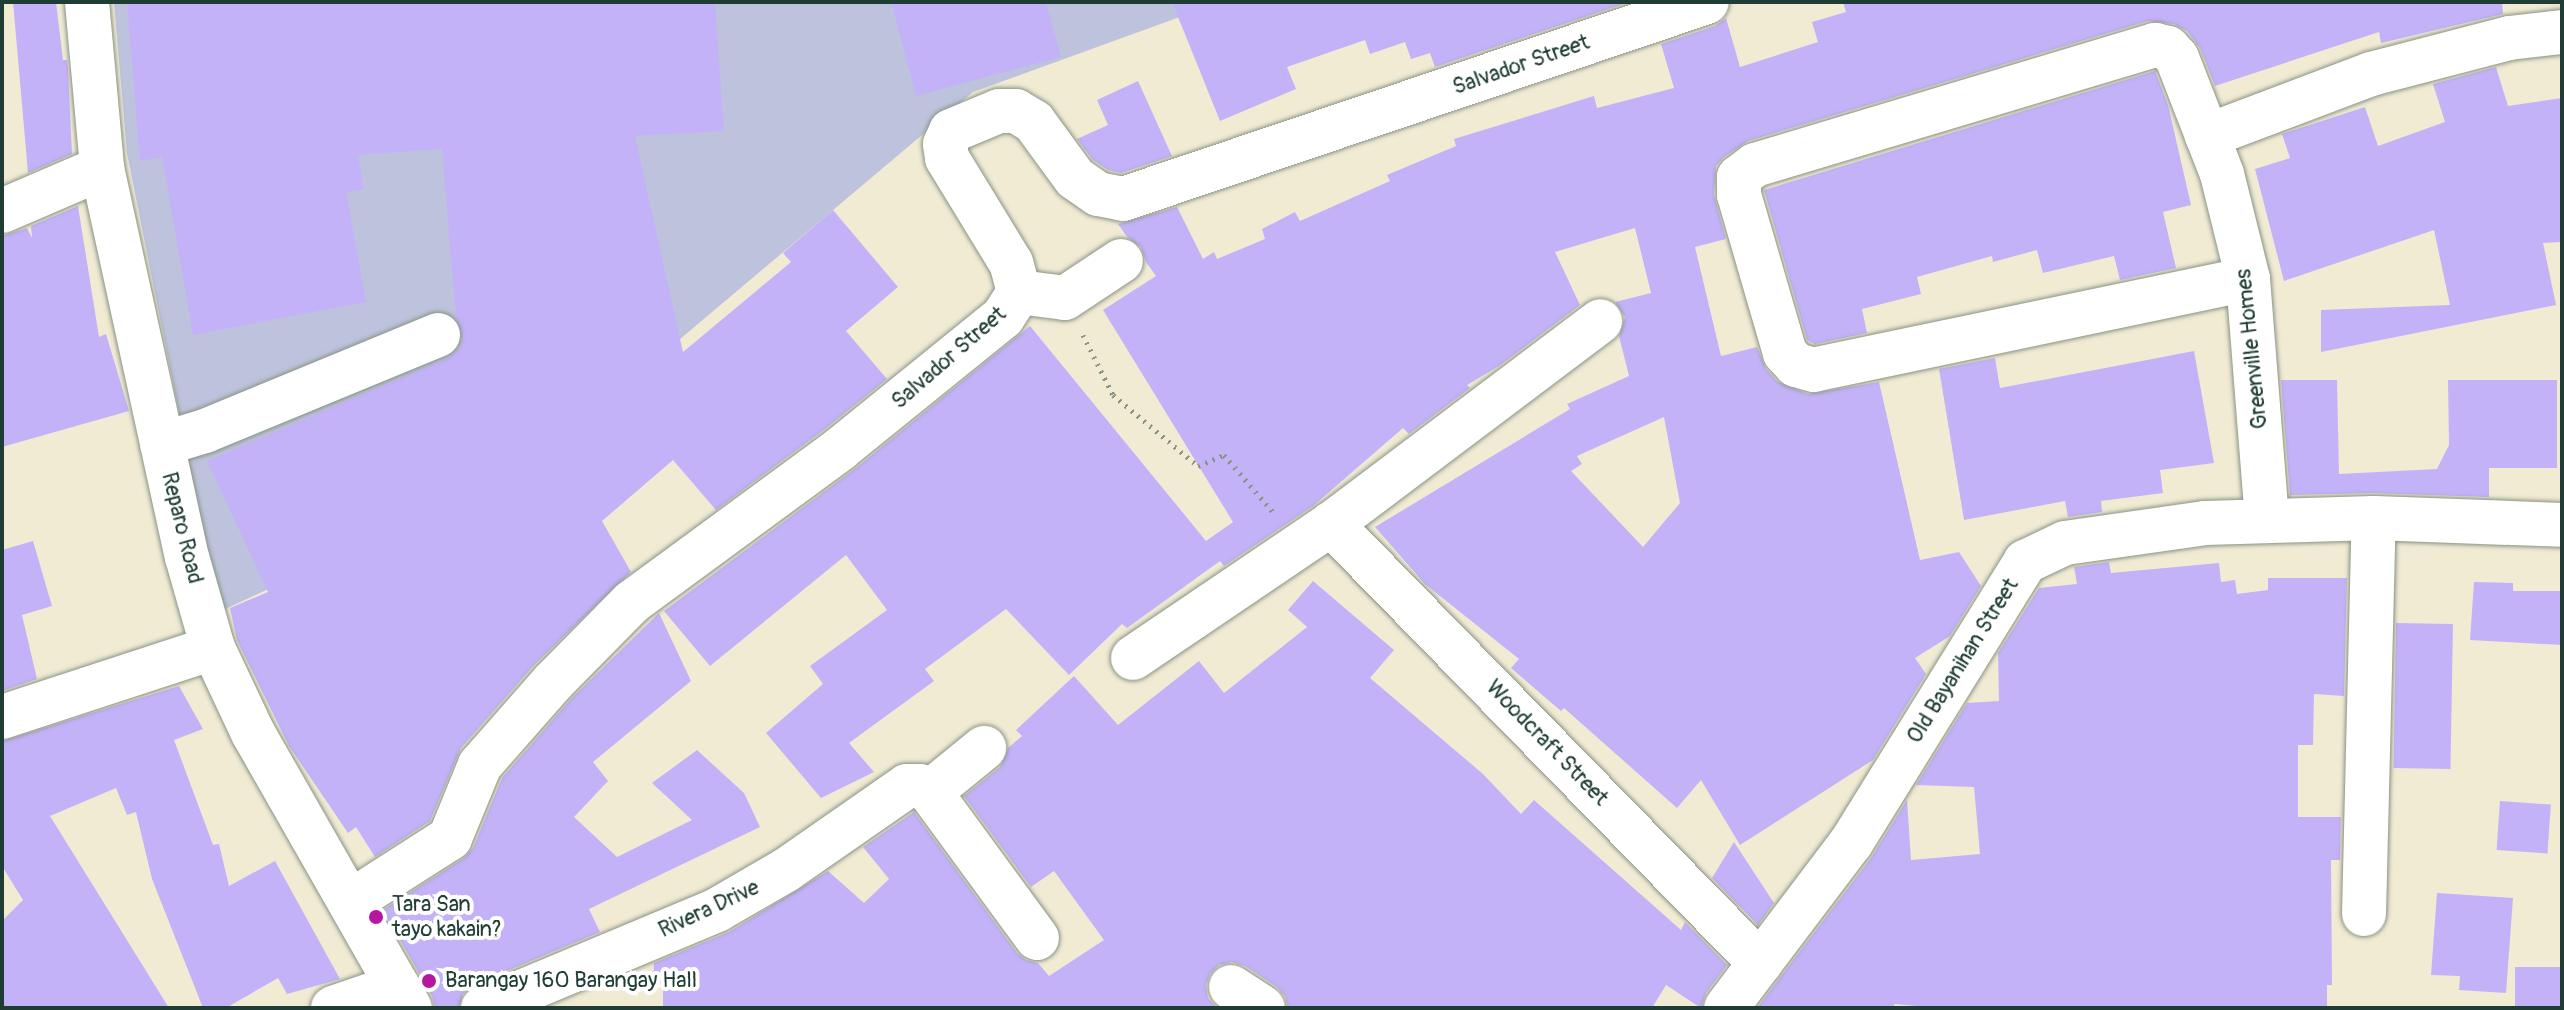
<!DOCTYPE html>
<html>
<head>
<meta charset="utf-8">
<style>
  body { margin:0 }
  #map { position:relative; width:2564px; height:1010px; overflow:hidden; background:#f1ebd4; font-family:Pangolin,sans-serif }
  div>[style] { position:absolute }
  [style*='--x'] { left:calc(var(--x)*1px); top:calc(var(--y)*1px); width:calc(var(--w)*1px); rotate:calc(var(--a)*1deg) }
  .industrial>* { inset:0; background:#bec3dd }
  .building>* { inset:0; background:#c4b2f9; transform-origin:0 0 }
  .path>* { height:5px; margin-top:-2.5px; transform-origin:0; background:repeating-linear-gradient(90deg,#889484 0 2px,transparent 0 8px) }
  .roads { filter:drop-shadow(0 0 2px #889484) drop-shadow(0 0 2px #889484) }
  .minor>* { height:44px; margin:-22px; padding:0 22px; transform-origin:22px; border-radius:22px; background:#fff }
  .major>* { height:44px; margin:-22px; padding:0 22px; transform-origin:22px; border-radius:22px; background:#fff }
  .dots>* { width:22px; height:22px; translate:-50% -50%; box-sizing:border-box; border:4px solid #fff; border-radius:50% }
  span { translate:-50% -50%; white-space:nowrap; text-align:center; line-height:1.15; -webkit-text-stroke:8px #fff; paint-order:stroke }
  .street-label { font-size:22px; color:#1f3d34 }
  .poi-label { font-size:22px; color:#1f3d34 }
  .left { translate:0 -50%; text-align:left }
  .frame { position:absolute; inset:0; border:4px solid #1f3d34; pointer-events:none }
</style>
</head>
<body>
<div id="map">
  <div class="industrial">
    <i style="clip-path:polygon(114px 2px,1221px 2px,973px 92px,526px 469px,219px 612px,127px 153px)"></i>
  </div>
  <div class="building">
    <i style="clip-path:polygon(13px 2px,56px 2px,63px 60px,67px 60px,68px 68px,72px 154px,28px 173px)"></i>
    <i style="clip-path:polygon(127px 2px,715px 2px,724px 131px,635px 136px,683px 352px,791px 262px,783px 253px,833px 210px,898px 287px,846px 331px,887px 379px,825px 429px,716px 510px,673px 460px,602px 521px,631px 572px,535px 664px,461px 748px,430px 821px,375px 857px,356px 827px,348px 833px,289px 746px,237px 640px,230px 608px,268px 592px,207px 461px,448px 358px,458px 350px,463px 338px,456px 319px,442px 149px,358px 155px,364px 189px,346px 192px,366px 302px,193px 335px,162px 157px,140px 161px)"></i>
    <i style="clip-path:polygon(891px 2px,1046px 2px,1061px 57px,916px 96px)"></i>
    <i style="clip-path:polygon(1172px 2px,1629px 2px,1435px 67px,1430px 53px,1411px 59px,1405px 42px,1370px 54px,1365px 40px,1287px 67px,1296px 89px,1220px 121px)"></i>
    <i style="clip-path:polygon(evenodd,1843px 2px,2502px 2px,2503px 14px,2381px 43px,2379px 32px,2215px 86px,2200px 48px,2187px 31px,2174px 24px,2148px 21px,1748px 141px,1724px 157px,1716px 166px,1714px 195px,1726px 239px,1695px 247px,1721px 356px,1757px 347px,1766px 369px,1778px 382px,1808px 394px,1879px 382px,1920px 560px,1959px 552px,1981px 586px,1950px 636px,1915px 658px,1926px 674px,1873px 760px,1740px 845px,1701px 780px,1677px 808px,1564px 708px,1561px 711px,1511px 668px,1519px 659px,1425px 584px,1375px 527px,1570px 409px,1567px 404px,1629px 376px,1619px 336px,1625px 317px,1615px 302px,1651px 293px,1635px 228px,1555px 252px,1580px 305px,1499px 366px,1467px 385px,1470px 388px,1409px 434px,1403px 428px,1313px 506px,1224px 566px,1220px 561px,1127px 628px,1122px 624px,1069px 675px,1006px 609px,925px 669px,934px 681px,849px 743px,874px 772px,821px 798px,766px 733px,823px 684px,810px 666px,887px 610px,846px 555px,710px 666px,664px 611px,856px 468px,1030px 326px,1206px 541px,1233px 522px,1103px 310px,1156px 276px,1146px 262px,1141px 247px,1128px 238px,1118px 224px,1177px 207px,1203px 259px,1214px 252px,1217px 259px,1265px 239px,1262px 229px,1295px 212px,1300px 221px,1390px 181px,1387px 175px,1456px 146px,1454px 139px,1594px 96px,1597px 108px,1674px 88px,1661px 44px,1715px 26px,1726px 18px,1740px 67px,1818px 42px,1812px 22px,1846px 12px,1843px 2px,1664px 417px,1680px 503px,1643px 547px,1571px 471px,1582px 464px,1577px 456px,1664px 417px)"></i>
    <i style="clip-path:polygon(2496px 67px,2508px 106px,2562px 98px,2562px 242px,2543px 243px,2556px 305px,2321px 352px,2321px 310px,2450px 305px,2434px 230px,2284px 281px,2255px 169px,2290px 158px,2282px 134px,2365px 107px,2378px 146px,2445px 122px,2433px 84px)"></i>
    <i style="clip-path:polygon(2155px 71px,2168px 105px,2191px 205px,2163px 212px,2176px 268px,2120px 280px,2114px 256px,2043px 273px,2037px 250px,1993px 262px,1992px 256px,1917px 277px,1921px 294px,1862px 309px,1867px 333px,1815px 344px,1807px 340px,1764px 190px)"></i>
    <i style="clip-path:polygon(1138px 81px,1172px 156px,1121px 173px,1108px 170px,1093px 160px,1077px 139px,1108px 125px,1097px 100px)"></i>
    <i style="clip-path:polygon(78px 206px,99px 337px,106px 334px,129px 411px,2px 447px,2px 236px,27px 228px,32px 238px,31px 226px)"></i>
    <i style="clip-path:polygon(2194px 351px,2214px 463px,2160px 470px,2163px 493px,2101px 501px,2102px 512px,2068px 517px,2065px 501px,1964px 520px,1939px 369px,1995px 358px,2000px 388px)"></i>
    <i style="clip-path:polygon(2281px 380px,2337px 380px,2339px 474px,2437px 469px,2449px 445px,2448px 380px,2557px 380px,2557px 468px,2489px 468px,2489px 497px,2373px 493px,2290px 495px)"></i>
    <i style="clip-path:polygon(33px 541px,52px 606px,22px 615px,37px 679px,2px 691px,2px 550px)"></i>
    <i style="clip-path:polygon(2109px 562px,2111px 573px,2219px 563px,2221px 582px,2235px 580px,2237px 594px,2268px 590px,2268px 578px,2347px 578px,2344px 696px,2314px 694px,2313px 745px,2298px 745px,2298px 817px,2341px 817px,2340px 860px,2331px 860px,2332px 985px,2327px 985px,2327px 1008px,1936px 1008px,1895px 1004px,1893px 1008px,1757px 1008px,1871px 858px,1907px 800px,1911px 860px,1980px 854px,1974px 787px,1916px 785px,1967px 703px,1999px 701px,1998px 653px,2039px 588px,2077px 584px,2074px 567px)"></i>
    <i style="clip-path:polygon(1313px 581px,1394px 650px,1370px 678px,1483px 774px,1521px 814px,1534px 800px,1681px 930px,1685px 922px,1727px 965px,1706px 993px,1701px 1008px,1666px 985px,1652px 1008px,1288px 1008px,1285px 996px,1277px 987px,1245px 966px,1232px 962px,1219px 965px,1210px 974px,1206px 985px,1208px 998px,1217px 1008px,663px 1008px,663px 983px,653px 982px,654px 963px,729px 932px,828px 871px,864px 903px,889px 879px,863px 847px,914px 812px,1017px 953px,1026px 960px,1038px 963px,1049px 976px,1104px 940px,1054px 871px,1031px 887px,964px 796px,1000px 767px,1008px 748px,1022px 736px,1016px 730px,1074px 676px,1118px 725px,1199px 661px,1224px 693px,1307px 627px,1288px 610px)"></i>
    <i style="clip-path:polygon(2474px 582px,2513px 583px,2513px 591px,2562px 591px,2562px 645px,2470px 640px)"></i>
    <i style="clip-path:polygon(659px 613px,691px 681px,593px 762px,608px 781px,574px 817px,617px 857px,692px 820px,652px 783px,697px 750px,744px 793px,760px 827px,589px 909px,600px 932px,473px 985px,463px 994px,459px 1008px,435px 1008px,432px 996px,383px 910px,464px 858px,473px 848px,502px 778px,571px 699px)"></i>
    <i style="left:2396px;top:623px;width:57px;height:145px;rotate:1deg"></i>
    <i style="clip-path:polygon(179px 686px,203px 729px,174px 740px,213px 845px,219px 844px,229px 886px,275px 861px,340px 979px,287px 994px,278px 978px,226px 1008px,203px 1008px,152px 879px,136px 812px,127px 815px,116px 788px,50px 816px,169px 1008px,2px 1008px,2px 921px,23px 900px,2px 866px,2px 741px)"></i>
    <i style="left:2500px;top:801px;width:51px;height:49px;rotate:4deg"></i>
    <i style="clip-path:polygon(1734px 842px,1774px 903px,1758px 925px,1712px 878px)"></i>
    <i style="clip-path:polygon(2437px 893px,2513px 898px,2506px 993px,2459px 990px,2460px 976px,2431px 975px)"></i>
    <i style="left:2562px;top:967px;width:41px;height:47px;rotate:90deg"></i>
  </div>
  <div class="path">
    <i style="--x:1083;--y:335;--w:67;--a:63.4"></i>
    <i style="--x:1113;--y:395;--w:111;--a:39.9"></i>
    <i style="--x:1198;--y:466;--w:28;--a:-23"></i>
    <i style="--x:1224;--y:455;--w:75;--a:49.3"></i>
  </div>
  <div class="roads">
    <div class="minor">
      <i style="--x:2207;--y:136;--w:175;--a:-20.7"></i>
      <i style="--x:2371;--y:74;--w:143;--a:-14.6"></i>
      <i style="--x:2509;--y:38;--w:53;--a:-6.5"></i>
      <i style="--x:2;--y:211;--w:109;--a:-23.3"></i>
      <i style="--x:2248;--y:279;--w:443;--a:168.2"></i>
      <i style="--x:1814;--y:370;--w:19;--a:-164"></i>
      <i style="--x:1796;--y:365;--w:16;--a:-133"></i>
      <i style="--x:1785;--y:353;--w:165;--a:-106.2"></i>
      <i style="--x:1739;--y:195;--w:18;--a:-90"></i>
      <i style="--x:1739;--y:177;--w:20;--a:-37"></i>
      <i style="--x:1755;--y:165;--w:418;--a:-16.7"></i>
      <i style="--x:2155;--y:45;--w:13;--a:13"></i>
      <i style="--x:2168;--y:48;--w:13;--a:48"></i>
      <i style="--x:2177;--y:58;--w:124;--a:68.8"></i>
      <i style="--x:2222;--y:174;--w:108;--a:76.1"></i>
      <i style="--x:2248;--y:279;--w:242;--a:85.5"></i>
      <i style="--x:1019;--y:292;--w:46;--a:7.4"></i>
      <i style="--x:1065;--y:298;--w:67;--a:-33.5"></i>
      <i style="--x:162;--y:444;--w:45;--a:-16.8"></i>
      <i style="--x:205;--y:431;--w:252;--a:-22.4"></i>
      <i style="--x:1331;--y:524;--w:614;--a:45.66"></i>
      <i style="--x:1133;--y:658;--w:239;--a:-34.1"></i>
      <i style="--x:1331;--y:524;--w:337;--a:-37"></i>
      <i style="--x:2;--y:717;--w:222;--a:-18.1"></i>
      <i style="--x:930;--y:792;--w:70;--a:-39.2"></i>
      <i style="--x:350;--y:902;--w:119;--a:-32.6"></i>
      <i style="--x:450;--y:838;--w:79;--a:-67.7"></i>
      <i style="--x:480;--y:765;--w:111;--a:-48.7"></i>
      <i style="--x:553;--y:682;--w:112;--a:-45.4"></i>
      <i style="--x:632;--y:602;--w:258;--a:-36.3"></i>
      <i style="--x:840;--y:449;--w:210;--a:-39"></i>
      <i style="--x:1003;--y:317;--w:30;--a:-57"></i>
      <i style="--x:1019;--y:292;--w:30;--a:-105"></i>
      <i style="--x:1011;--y:263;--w:123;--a:-121.4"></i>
      <i style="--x:947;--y:158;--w:14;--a:-98"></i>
      <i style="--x:945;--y:144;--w:14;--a:-65"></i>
      <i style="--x:951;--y:131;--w:52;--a:-22.6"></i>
      <i style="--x:999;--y:111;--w:17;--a:0"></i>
      <i style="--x:1016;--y:111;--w:21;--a:31"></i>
      <i style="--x:1034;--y:122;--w:69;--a:53.8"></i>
      <i style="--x:1075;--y:178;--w:28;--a:35"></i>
      <i style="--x:1098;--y:194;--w:25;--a:11"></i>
      <i style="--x:1123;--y:199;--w:616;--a:-18.64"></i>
      <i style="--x:2364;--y:914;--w:396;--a:-88.6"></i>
      <i style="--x:1231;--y:987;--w:38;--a:33"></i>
      <i style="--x:333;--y:1008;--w:68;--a:-19"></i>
      <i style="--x:483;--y:1008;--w:254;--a:-22.7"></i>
      <i style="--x:717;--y:910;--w:80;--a:-30.1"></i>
      <i style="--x:786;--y:870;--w:147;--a:-34.8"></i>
      <i style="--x:907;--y:786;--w:13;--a:0"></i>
      <i style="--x:920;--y:786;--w:12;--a:31"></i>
      <i style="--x:930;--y:792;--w:181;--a:53.8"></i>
      <i style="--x:1726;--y:1008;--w:207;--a:-52.9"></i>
      <i style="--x:1851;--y:843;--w:331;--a:-58.2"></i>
      <i style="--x:2025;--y:562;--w:44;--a:-25.4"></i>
      <i style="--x:2065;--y:543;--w:141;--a:-8.1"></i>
      <i style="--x:2205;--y:523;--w:169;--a:-1.7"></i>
      <i style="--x:2374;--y:518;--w:188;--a:2.1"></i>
    </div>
    <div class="major">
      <i style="--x:87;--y:2;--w:167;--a:84.8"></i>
      <i style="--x:102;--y:168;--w:398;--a:77.7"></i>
      <i style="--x:187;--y:557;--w:95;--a:74.1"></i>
      <i style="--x:213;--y:648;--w:94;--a:64.8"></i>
      <i style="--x:253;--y:733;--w:317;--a:60.3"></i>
    </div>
  </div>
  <div class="dots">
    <i style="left:376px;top:917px;background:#b5179e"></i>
    <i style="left:429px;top:981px;background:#b5179e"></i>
  </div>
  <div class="street-label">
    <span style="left:1521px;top:65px;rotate:-19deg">Salvador Street</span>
    <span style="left:2252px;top:349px;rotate:-96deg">Greenville Homes</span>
    <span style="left:949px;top:358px;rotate:-41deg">Salvador Street</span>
    <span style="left:182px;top:528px;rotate:76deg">Reparo Road</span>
    <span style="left:1963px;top:661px;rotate:-58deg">Old Bayanihan Street</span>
    <span style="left:1547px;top:743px;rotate:46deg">Woodcraft Street</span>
    <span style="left:709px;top:909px;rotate:-25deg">Rivera Drive</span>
  </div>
  <div class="poi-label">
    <span class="left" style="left:392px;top:917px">Tara San<br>tayo kakain?</span>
    <span class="left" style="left:445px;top:981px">Barangay 160 Barangay Hall</span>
  </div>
  <div class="frame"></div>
</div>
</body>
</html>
